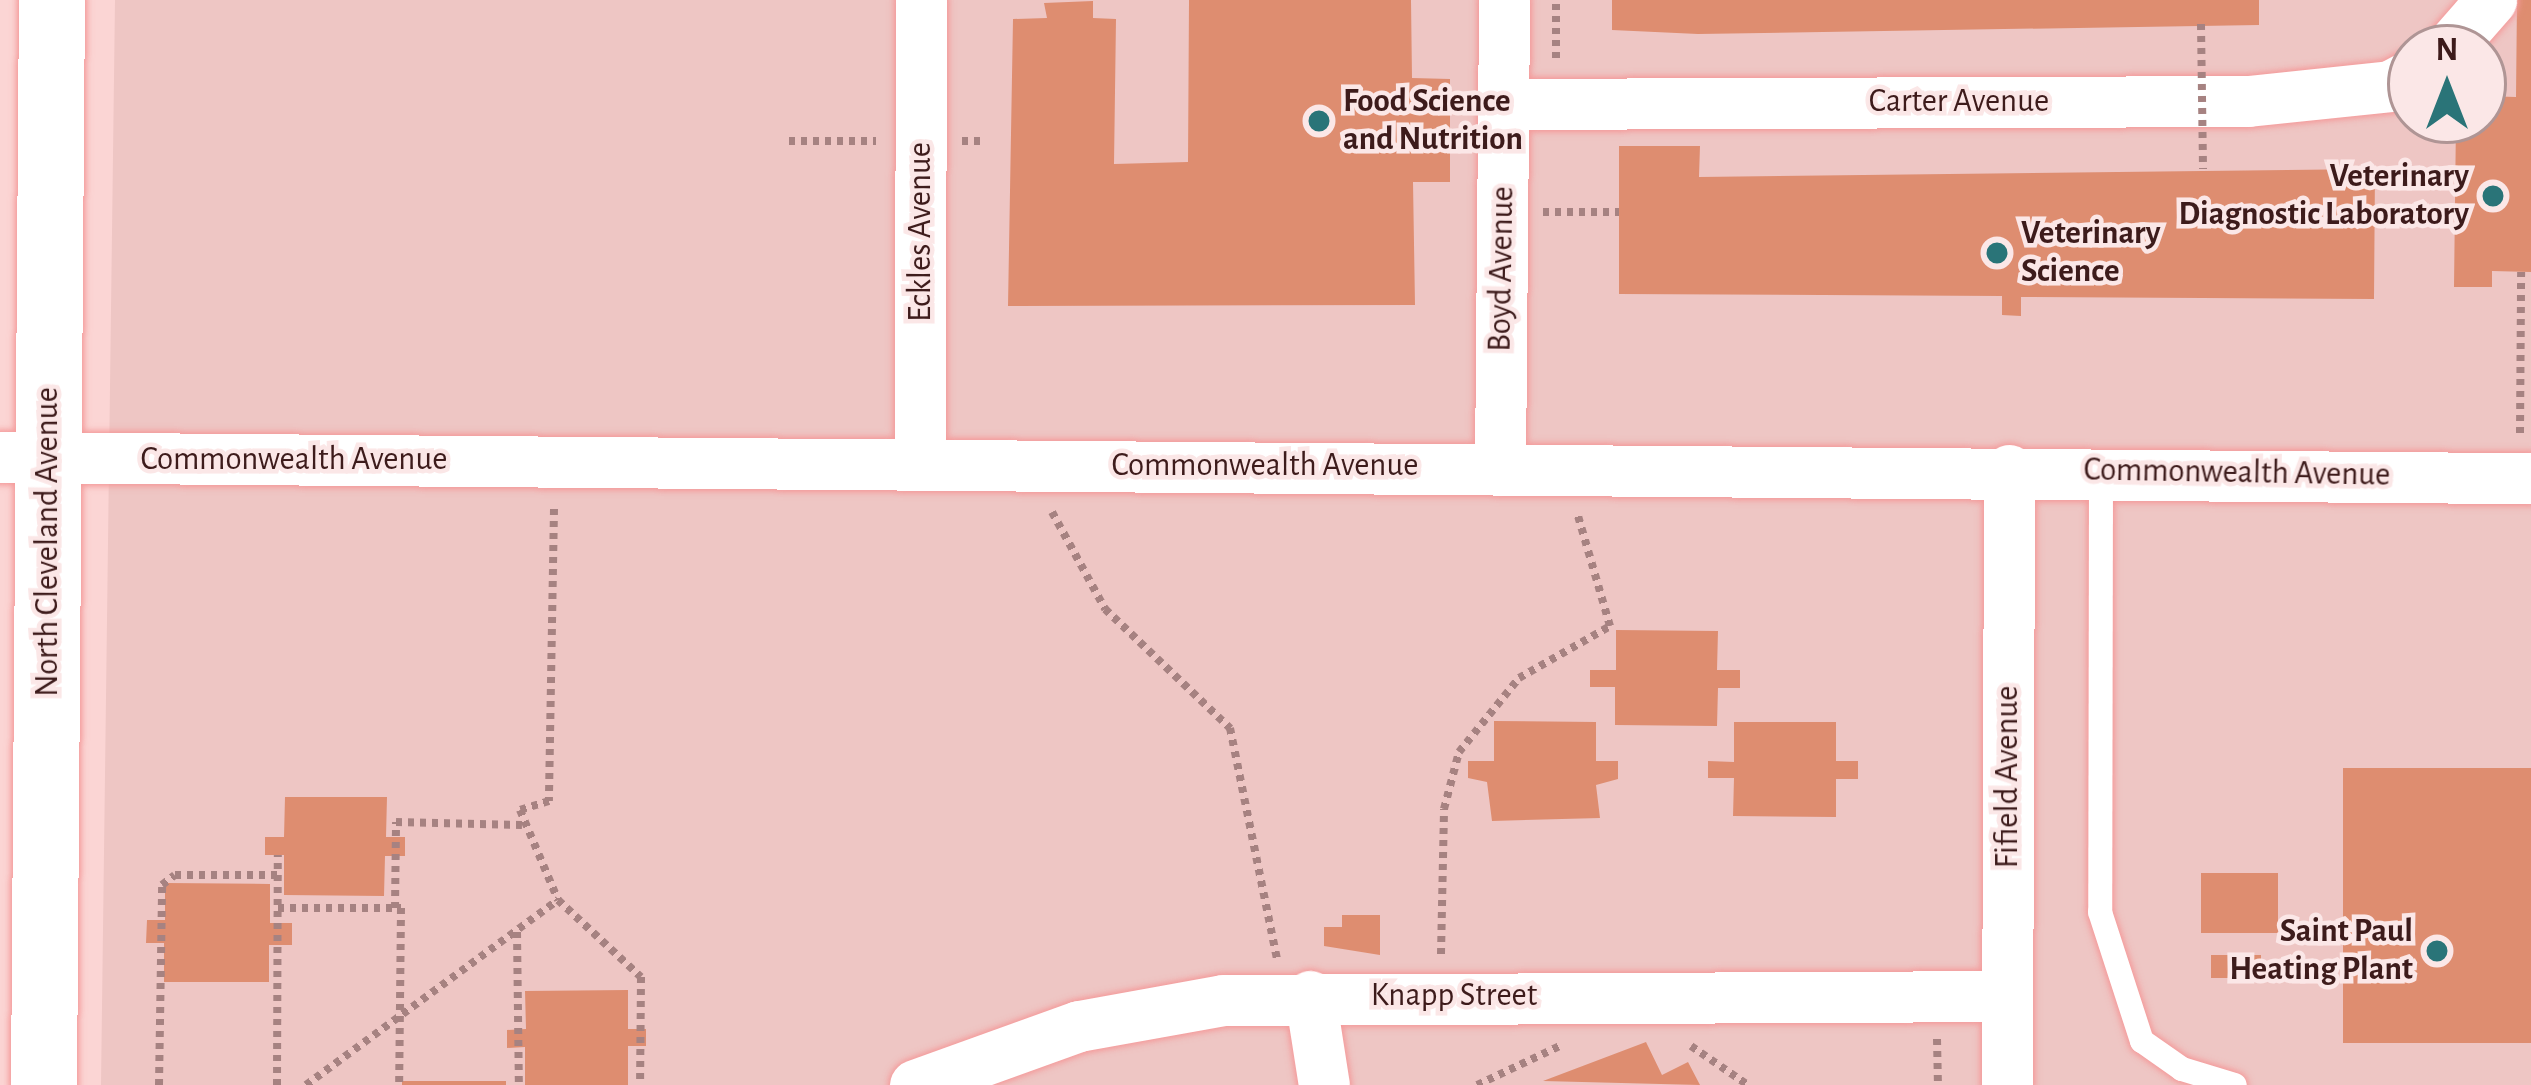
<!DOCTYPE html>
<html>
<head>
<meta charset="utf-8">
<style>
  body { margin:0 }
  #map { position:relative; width:2531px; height:1085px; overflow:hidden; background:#fbd5d4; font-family:"Alegreya Sans",sans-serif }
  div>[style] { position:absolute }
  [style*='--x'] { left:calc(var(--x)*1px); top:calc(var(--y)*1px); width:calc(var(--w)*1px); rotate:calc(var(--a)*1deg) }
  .built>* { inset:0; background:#eec6c4 }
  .building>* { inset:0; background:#de8d70; transform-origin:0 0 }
  .path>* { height:8px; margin-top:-4px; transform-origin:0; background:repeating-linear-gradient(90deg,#a68281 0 6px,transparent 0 12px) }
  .roads { filter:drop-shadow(0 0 3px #f49a9a) drop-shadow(0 0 3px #f49a9a) }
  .service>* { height:24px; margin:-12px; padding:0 12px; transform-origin:12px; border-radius:12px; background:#fff }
  .minor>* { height:51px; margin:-25.5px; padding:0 25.5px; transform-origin:25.5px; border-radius:25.5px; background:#fff }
  .secondary>* { height:66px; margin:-33px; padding:0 33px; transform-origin:33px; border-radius:33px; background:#fff }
  .path-bridge>* { height:8px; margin-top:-4px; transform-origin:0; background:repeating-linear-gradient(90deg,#a68281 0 6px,transparent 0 12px) }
  .dots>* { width:33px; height:33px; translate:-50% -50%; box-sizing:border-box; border:6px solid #fbe7e7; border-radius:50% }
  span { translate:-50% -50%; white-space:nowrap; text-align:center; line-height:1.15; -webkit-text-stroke:9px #fbe7e7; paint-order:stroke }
  .poi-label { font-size:33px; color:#3d1b1b; font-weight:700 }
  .left { translate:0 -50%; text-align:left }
  .right { translate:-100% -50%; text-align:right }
  .street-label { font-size:33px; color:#3d1b1b }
  .north { position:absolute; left:2387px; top:24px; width:120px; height:120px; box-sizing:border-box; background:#fbe7e7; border:3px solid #af9595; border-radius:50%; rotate:0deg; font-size:33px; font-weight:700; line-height:48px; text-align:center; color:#3d1b1b }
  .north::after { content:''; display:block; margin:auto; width:42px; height:54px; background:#2a7478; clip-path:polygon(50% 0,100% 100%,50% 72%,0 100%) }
</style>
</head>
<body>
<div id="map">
  <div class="built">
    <i style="clip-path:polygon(evenodd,115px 0,2531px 0,2531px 1085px,101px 1085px,115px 0,2411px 48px,2483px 48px,2483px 120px,2411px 120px,2411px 48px)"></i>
  </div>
  <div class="building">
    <i style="clip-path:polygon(1189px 0,1411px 0,1412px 78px,1450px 79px,1450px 182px,1413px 182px,1415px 305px,1008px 306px,1013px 19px,1047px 18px,1044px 3px,1093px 1px,1093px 18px,1116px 19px,1114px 164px,1188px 162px)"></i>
    <i style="clip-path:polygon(1612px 0,2259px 0,2259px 25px,1698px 34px,1612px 30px)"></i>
    <i style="clip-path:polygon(2517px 0,2531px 0,2531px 272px,2492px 271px,2492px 287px,2454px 287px,2456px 120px,2483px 120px,2483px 96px,2516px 97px)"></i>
    <i style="clip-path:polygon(1619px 146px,1700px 146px,1699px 177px,2375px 169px,2374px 299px,2021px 297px,2021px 316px,2002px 315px,2002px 296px,1619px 294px)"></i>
    <i style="clip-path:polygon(1616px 630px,1718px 631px,1717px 670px,1740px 670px,1740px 688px,1718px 688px,1717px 726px,1615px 725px,1615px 687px,1590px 687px,1590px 670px,1616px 670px)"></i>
    <i style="clip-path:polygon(1494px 721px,1596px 722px,1596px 761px,1618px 761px,1618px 779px,1596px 785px,1600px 818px,1492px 821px,1487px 782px,1468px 778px,1468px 761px,1494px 761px)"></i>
    <i style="clip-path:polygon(1734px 722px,1836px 722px,1836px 761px,1858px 761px,1858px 779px,1836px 779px,1836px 817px,1733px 816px,1734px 778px,1708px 778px,1708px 761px,1734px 762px)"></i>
    <i style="left:2531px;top:768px;width:275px;height:188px;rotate:90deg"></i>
    <i style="clip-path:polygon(285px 797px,387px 797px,386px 837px,405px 837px,405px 856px,385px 856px,384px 896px,284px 895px,284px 855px,265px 855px,265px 837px,284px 837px)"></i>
    <i style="left:2201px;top:873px;width:77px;height:60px"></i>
    <i style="clip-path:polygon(165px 883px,270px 884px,270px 923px,292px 923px,292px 945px,269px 945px,269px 982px,164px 982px,164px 943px,146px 943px,147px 920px,165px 920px)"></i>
    <i style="clip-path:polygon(1342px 915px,1380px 915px,1380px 955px,1324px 946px,1324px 927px,1342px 927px)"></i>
    <i style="left:2211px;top:955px;width:50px;height:23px"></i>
    <i style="clip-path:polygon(628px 990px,628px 1029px,646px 1029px,646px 1046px,628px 1046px,628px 1085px,525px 1085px,525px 1047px,507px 1048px,507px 1030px,526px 1029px,525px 991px)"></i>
    <i style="clip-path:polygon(1646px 1042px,1662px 1075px,1688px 1062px,1700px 1085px,1543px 1081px)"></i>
    <i style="left:402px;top:1081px;width:104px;height:4px"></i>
  </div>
  <div class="path">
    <i style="--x:1556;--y:58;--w:58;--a:-90"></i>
    <i style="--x:789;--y:141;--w:87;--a:0"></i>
    <i style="--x:962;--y:141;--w:22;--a:0"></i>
    <i style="--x:1543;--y:212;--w:76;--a:0"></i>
    <i style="--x:2520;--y:433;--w:161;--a:-89.6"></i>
    <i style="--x:554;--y:509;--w:292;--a:91"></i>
    <i style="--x:549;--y:801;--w:30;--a:163"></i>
    <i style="--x:520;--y:810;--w:98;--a:67.1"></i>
    <i style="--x:558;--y:900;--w:113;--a:42.9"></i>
    <i style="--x:641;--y:977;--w:108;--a:90.5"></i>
    <i style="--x:1052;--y:512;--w:111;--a:61.3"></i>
    <i style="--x:1105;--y:609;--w:173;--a:43.6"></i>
    <i style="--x:1230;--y:728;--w:236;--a:78.5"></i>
    <i style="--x:278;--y:908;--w:123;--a:0"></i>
    <i style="--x:401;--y:908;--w:177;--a:90.6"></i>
    <i style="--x:395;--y:908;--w:86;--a:-89.3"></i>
    <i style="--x:396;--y:822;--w:126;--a:1.4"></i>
    <i style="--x:517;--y:932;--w:153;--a:89.3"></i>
    <i style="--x:1441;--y:954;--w:145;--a:-88.8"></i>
    <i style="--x:1444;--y:809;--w:59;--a:-75.3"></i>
    <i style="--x:1459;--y:752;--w:95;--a:-51"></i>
    <i style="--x:1519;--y:678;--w:105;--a:-29.7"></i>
    <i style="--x:1610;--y:626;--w:115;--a:-106.2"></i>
    <i style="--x:1937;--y:1039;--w:46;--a:88.8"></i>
    <i style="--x:1691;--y:1046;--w:69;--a:34.4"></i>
    <i style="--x:159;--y:1085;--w:200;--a:-89.1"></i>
    <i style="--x:162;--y:885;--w:16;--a:-38"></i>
    <i style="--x:175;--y:875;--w:103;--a:0"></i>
    <i style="--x:277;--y:1085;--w:230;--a:-89.8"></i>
    <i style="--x:306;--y:1085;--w:313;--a:-36.3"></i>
    <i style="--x:1477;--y:1085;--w:94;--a:-25.2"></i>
  </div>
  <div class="roads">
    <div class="service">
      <i style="--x:2101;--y:471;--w:441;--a:90.1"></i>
      <i style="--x:2100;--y:912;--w:136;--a:72"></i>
      <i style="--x:2142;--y:1041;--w:49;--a:35"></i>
      <i style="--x:2182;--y:1069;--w:55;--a:16.8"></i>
    </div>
    <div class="minor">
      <i style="--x:2449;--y:48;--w:64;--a:-48.8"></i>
      <i style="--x:1504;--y:104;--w:744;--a:-0.23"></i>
      <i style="--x:2248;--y:101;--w:143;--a:-6"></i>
      <i style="--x:2390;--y:86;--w:24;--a:-28"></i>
      <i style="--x:0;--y:457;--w:2531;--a:0.48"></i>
      <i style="--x:920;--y:465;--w:465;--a:-89.9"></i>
      <i style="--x:1500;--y:467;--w:467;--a:-89.5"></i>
      <i style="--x:1310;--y:996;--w:90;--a:81.1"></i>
      <i style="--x:915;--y:1085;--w:174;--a:-19.8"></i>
      <i style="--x:1079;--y:1026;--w:146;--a:-10.2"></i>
      <i style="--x:1223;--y:1000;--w:784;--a:-0.29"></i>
      <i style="--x:2007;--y:1085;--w:615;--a:-89.81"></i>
    </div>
    <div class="secondary">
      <i style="--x:44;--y:1085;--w:1085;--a:-89.58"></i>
    </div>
  </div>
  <div class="path-bridge">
    <i style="--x:2201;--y:24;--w:145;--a:89.2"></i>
  </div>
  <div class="dots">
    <i style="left:1319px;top:121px;background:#2a7478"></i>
    <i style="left:2493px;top:196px;background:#2a7478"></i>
    <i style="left:1997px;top:253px;background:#2a7478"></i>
    <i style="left:2437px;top:951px;background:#2a7478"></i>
  </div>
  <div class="poi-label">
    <span class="left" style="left:1343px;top:121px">Food Science<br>and Nutrition</span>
    <span class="right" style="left:2469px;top:196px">Veterinary<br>Diagnostic Laboratory</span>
    <span class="left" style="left:2021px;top:253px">Veterinary<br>Science</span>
    <span class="right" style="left:2413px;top:951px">Saint Paul<br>Heating Plant</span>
  </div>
  <div class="street-label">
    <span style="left:1959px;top:102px">Carter Avenue</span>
    <span style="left:921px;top:232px;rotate:-90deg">Eckles Avenue</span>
    <span style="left:1502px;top:269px;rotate:-89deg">Boyd Avenue</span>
    <span style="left:294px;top:460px">Commonwealth Avenue</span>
    <span style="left:1265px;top:466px">Commonwealth Avenue</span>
    <span style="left:2237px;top:473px;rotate:1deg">Commonwealth Avenue</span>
    <span style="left:48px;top:542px;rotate:-90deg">North Cleveland Avenue</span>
    <span style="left:2008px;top:777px;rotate:-90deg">Fifield Avenue</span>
    <span style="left:1454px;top:996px">Knapp Street</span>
  </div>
  <div class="north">N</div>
</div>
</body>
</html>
